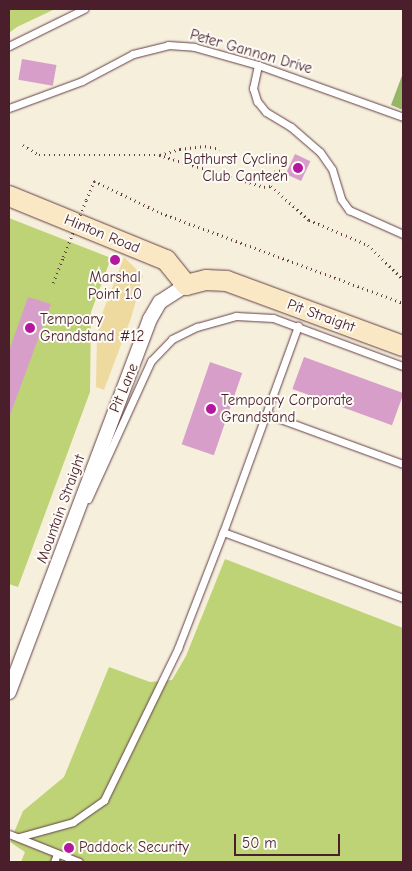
<!DOCTYPE html>
<html>
<head>
<meta charset="utf-8">
<style>
  body { margin:0 }
  #map { position:relative; width:412px; height:871px; overflow:hidden; background:#f6efdc; font-family:"Comic Neue",sans-serif }
  div>[style] { position:absolute }
  [style*='--x'] { left:calc(var(--x)*1px); top:calc(var(--y)*1px); width:calc(var(--w)*1px); rotate:calc(var(--a)*1deg) }
  .green>* { inset:0; background:#bed376 }
  .forest>* { inset:0; background:#96b567 }
  .sand>* { inset:0; background:#eeda9e }
  .building>* { inset:0; background:#d69ec9; transform-origin:0 0 }
  .path>* { height:2.5px; margin-top:-1.25px; transform-origin:0; background:repeating-linear-gradient(90deg,#643e46 0 1px,transparent 0 5px) }
  .roads { filter:drop-shadow(0 0 1px #643e46) drop-shadow(0 0 1px #643e46) }
  .lane>* { height:7px; margin:-3.5px; padding:0 3.5px; transform-origin:3.5px; border-radius:3.5px; background:#fff }
  .street>* { height:14px; margin:-7px; padding:0 7px; transform-origin:7px; border-radius:7px; background:#fff }
  .secondary>* { height:20px; margin:-10px; padding:0 10px; transform-origin:10px; border-radius:10px; background:#fae7c3 }
  .path-bridge>* { height:2.5px; margin-top:-1.25px; transform-origin:0; background:repeating-linear-gradient(90deg,#643e46 0 1px,transparent 0 5px) }
  .dots>* { width:14px; height:14px; translate:-50% -50%; box-sizing:border-box; border:2px solid #fdfcf7; border-radius:50% }
  span { translate:-50% -50%; white-space:nowrap; text-align:center; line-height:1.15; -webkit-text-stroke:4px #fdfcf7; paint-order:stroke }
  .street-label { font-size:15px; color:#4a1f2b }
  .poi-label { font-size:15px; color:#4a1f2b }
  .right { translate:-100% -50%; text-align:right }
  .left { translate:0 -50%; text-align:left }
  .frame { position:absolute; inset:0; border:10px solid #4a1f2b; pointer-events:none }
  .scale { position:absolute; left:234px; top:834px; width:106px; height:22px; box-sizing:border-box; border:2px solid #4a1f2b; border-top:0; padding-left:6px; font-size:15px; line-height:18px; white-space:nowrap; color:#4a1f2b; -webkit-text-stroke:4px #fdfcf7; paint-order:stroke }
</style>
</head>
<body>
<div id="map">
  <div class="green">
    <i style="clip-path:polygon(9px 9px,55px 9px,17px 27px,9px 33px)"></i>
    <i style="clip-path:polygon(9px 218px,111px 258px,91px 312px,90px 392px,18px 587px,9px 584px)"></i>
    <i style="clip-path:polygon(225px 559px,403px 628px,403px 862px,21px 862px,25px 852px,10px 842px,23px 811px,64px 777px,109px 667px,150px 682px,172px 680px,186px 656px)"></i>
  </div>
  <div class="forest">
    <i style="clip-path:polygon(403px 73px,403px 110px,391px 105px)"></i>
  </div>
  <div class="sand">
    <i style="clip-path:polygon(124px 257px,143px 276px,131px 318px,104px 390px,96px 387px,97px 336px,102px 314px)"></i>
  </div>
  <div class="building">
    <i style="left:22px;top:59px;width:35px;height:21px;rotate:10deg"></i>
    <i style="left:295px;top:154px;width:17px;height:22px;rotate:25deg"></i>
    <i style="clip-path:polygon(28px 297px,51px 304px,10px 415px,9px 351px)"></i>
    <i style="left:304px;top:357px;width:106px;height:34px;rotate:20deg"></i>
    <i style="left:210px;top:362px;width:34px;height:87px;rotate:19deg"></i>
  </div>
  <div class="path">
    <i style="--x:23;--y:145;--w:19;--a:32"></i>
    <i style="--x:39;--y:155;--w:120;--a:0"></i>
    <i style="--x:159;--y:155;--w:110;--a:16.9"></i>
    <i style="--x:264;--y:187;--w:7;--a:-8"></i>
    <i style="--x:271;--y:186;--w:51;--a:41.8"></i>
    <i style="--x:309;--y:220;--w:64;--a:23"></i>
    <i style="--x:368;--y:245;--w:49;--a:44.2"></i>
    <i style="--x:160;--y:155;--w:21;--a:-17"></i>
    <i style="--x:180;--y:149;--w:25;--a:-7"></i>
    <i style="--x:205;--y:146;--w:15;--a:11"></i>
    <i style="--x:249;--y:183;--w:6;--a:-81"></i>
    <i style="--x:250;--y:177;--w:33;--a:-12"></i>
    <i style="--x:86;--y:200;--w:21;--a:-67"></i>
    <i style="--x:94;--y:181;--w:74;--a:25.5"></i>
    <i style="--x:161;--y:213;--w:258;--a:20.4"></i>
    <i style="--x:53;--y:283;--w:28;--a:-69"></i>
  </div>
  <div class="roads">
    <div class="lane">
      <i style="--x:9;--y:46;--w:84;--a:-26.3"></i>
      <i style="--x:258;--y:65;--w:24;--a:102"></i>
      <i style="--x:253;--y:88;--w:14;--a:73"></i>
      <i style="--x:257;--y:101;--w:14;--a:51"></i>
      <i style="--x:266;--y:112;--w:29;--a:31"></i>
      <i style="--x:291;--y:127;--w:38;--a:41"></i>
      <i style="--x:320;--y:152;--w:21;--a:55"></i>
      <i style="--x:332;--y:169;--w:31;--a:73"></i>
      <i style="--x:341;--y:199;--w:14;--a:54"></i>
      <i style="--x:349;--y:210;--w:59;--a:24"></i>
      <i style="--x:9;--y:108;--w:78;--a:-20.3"></i>
      <i style="--x:82;--y:81;--w:58;--a:-27.9"></i>
      <i style="--x:133;--y:54;--w:36;--a:-14"></i>
      <i style="--x:168;--y:45;--w:26;--a:4"></i>
      <i style="--x:194;--y:47;--w:66;--a:15.7"></i>
      <i style="--x:258;--y:65;--w:154;--a:19.7"></i>
      <i style="--x:266;--y:414;--w:94;--a:-70"></i>
      <i style="--x:403;--y:464;--w:146;--a:-159.9"></i>
      <i style="--x:266;--y:414;--w:126;--a:110"></i>
      <i style="--x:223;--y:532;--w:192;--a:20.1"></i>
      <i style="--x:88;--y:499;--w:152;--a:-65.5"></i>
      <i style="--x:151;--y:361;--w:30;--a:-46"></i>
      <i style="--x:172;--y:339;--w:28;--a:-26"></i>
      <i style="--x:197;--y:327;--w:41;--a:-15.8"></i>
      <i style="--x:236;--y:316;--w:37;--a:3"></i>
      <i style="--x:273;--y:318;--w:139;--a:20.3"></i>
      <i style="--x:9;--y:834;--w:75;--a:21.8"></i>
      <i style="--x:19;--y:837;--w:56;--a:-15.5"></i>
      <i style="--x:73;--y:822;--w:38;--a:-35"></i>
      <i style="--x:104;--y:800;--w:169;--a:-64"></i>
      <i style="--x:178;--y:648;--w:124;--a:-68.8"></i>
      <i style="--x:54;--y:862;--w:9;--a:-69"></i>
    </div>
    <div class="street">
      <i style="--x:9;--y:692;--w:399;--a:-69.3"></i>
      <i style="--x:150;--y:319;--w:20;--a:-60"></i>
      <i style="--x:160;--y:302;--w:31;--a:-33"></i>
    </div>
    <div class="secondary">
      <i style="--x:9;--y:196;--w:170;--a:22.2"></i>
      <i style="--x:166;--y:260;--w:32;--a:51"></i>
      <i style="--x:186;--y:285;--w:21;--a:-14"></i>
      <i style="--x:206;--y:280;--w:21;--a:3"></i>
      <i style="--x:227;--y:281;--w:188;--a:20.3"></i>
    </div>
  </div>
  <div class="path-bridge">
    <i style="--x:63;--y:257;--w:61;--a:-68"></i>
  </div>
  <div class="dots">
    <i style="left:298px;top:168px;background:#b5179e"></i>
    <i style="left:115px;top:260px;background:#b5179e"></i>
    <i style="left:30px;top:328px;background:#b5179e"></i>
    <i style="left:211px;top:409px;background:#b5179e"></i>
    <i style="left:69px;top:848px;background:#b5179e"></i>
  </div>
  <div class="street-label">
    <span style="left:251px;top:52px;rotate:16deg">Peter Gannon Drive</span>
    <span style="left:102px;top:234px;rotate:22deg">Hinton Road</span>
    <span style="left:321px;top:316px;rotate:20deg">Pit Straight</span>
    <span style="left:124px;top:388px;rotate:-67deg">Pit Lane</span>
    <span style="left:61px;top:509px;rotate:-70deg">Mountain Straight</span>
  </div>
  <div class="poi-label">
    <span class="right" style="left:288px;top:168px">Bathurst Cycling<br>Club Canteen</span>
    <span style="left:115px;top:286px">Marshal<br>Point 1.0</span>
    <span class="left" style="left:40px;top:328px">Tempoary<br>Grandstand #12</span>
    <span class="left" style="left:221px;top:409px">Tempoary Corporate<br>Grandstand</span>
    <span class="left" style="left:79px;top:848px">Paddock Security</span>
  </div>
  <div class="frame"></div>
  <div class="scale">50 m</div>
</div>
</body>
</html>
